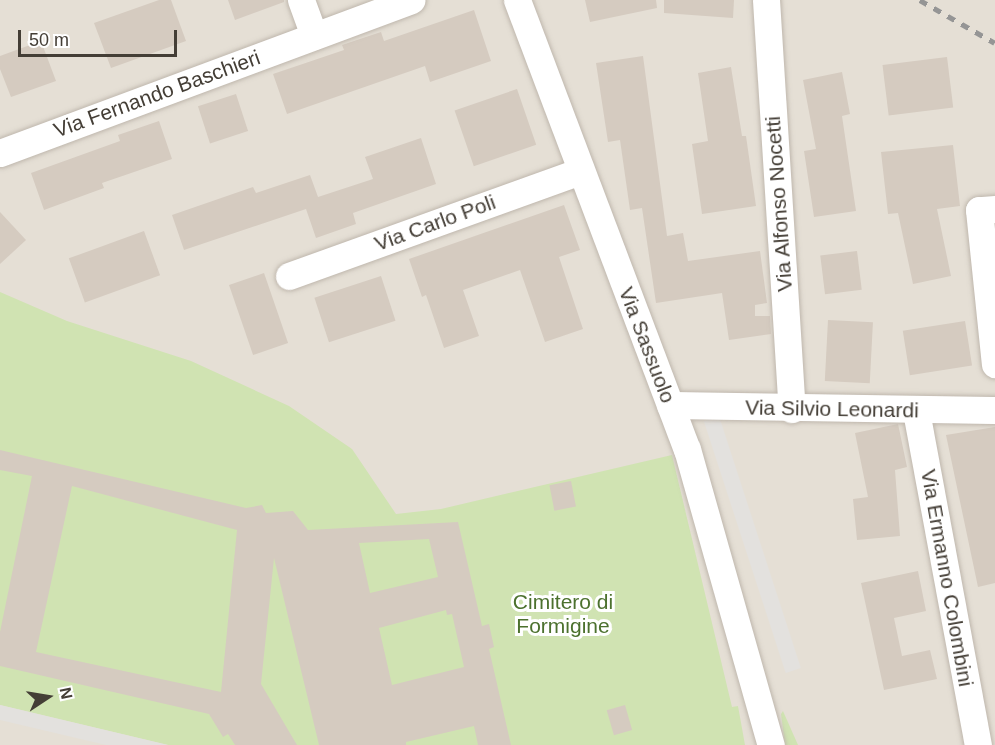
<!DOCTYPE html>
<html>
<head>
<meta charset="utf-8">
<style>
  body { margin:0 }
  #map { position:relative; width:995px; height:745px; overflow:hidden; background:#f2eee6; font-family:Arial,sans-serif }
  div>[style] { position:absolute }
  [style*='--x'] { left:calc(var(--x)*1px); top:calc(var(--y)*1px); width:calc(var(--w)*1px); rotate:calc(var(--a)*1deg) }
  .residential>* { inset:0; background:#e5dfd5; transform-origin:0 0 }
  .green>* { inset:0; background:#d0e3b2 }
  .parking>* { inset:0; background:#e3e1de; transform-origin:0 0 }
  .building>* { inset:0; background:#d5cbc0; transform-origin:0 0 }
  .roads { filter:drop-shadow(0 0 2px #bfb7ad) drop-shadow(0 0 2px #bfb7ad) }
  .minor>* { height:27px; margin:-13.5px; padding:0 13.5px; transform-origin:13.5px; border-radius:13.5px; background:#fff }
  .rail>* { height:4.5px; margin-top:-2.25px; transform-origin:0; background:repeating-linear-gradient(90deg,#959595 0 8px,transparent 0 16px) }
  span { translate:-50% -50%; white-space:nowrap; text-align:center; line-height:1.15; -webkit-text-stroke:6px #fff; paint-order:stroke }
  .street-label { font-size:21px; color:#443e36 }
  .park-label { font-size:21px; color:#4c712e }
  .north { position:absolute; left:18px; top:667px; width:60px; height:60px; -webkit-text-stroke:4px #fff; paint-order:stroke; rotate:78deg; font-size:16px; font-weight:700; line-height:24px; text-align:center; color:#443e36 }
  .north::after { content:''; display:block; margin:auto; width:21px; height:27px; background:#443e36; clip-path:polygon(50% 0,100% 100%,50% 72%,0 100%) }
  .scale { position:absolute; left:18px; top:30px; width:159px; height:27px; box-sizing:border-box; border:3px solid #443e36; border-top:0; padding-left:8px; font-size:18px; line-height:21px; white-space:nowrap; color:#443e36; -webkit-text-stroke:4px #fff; paint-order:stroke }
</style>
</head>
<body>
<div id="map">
  <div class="residential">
    <i style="left:0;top:0;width:995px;height:745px"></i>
  </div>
  <div class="green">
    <i style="clip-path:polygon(0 292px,67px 321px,191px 361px,289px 406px,352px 449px,396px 514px,441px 509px,672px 455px,732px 707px,738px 706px,745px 745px,168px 745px,0 705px)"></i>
    <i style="clip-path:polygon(783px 711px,798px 745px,785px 745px,781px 714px)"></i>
  </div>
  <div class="parking">
    <i style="left:719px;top:416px;width:265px;height:16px;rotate:72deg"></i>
    <i style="clip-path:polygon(0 705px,168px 745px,106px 745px,0 720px)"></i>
  </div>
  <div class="building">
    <i style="clip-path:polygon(159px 0,171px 0,186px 41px,111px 68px,94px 23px)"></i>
    <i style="clip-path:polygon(228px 0,284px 0,284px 2px,235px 20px)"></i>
    <i style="clip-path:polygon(585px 0,656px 0,657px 8px,590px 22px)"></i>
    <i style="clip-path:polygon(664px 0,734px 0,733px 18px,664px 13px)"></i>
    <i style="clip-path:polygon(474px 10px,491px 61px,430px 82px,425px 66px,287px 114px,273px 74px,344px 50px,342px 45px,381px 32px,384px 41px)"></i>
    <i style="clip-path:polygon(41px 41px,56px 81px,11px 97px,0 69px,0 56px)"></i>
    <i style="clip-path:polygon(643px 56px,667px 236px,683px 233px,688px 261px,760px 251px,767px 303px,755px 305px,755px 316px,770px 316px,771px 334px,729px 340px,722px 293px,656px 303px,642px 208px,630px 210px,620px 140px,608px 142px,596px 63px)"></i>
    <i style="left:947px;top:57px;width:51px;height:65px;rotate:83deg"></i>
    <i style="clip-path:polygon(731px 67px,742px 136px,746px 136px,756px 206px,702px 214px,692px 144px,708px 141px,698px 73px)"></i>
    <i style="clip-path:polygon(842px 72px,850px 114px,842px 116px,856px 211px,814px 217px,804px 151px,816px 149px,803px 80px)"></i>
    <i style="left:517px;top:89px;width:59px;height:66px;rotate:71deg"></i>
    <i style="left:236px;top:94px;width:39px;height:40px;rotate:72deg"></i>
    <i style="clip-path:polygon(159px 121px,172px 159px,102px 183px,104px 188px,44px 210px,31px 173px,120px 141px,118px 135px)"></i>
    <i style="clip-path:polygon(421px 138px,436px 184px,353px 213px,356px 224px,316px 238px,306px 209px,184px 250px,172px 215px,253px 187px,256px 193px,310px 175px,318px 197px,373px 179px,365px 157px)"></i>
    <i style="clip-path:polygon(953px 145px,960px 206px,937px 209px,951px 276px,913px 284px,898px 213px,888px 214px,881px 152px)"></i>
    <i style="clip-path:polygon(564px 205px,580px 250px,559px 257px,583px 329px,545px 342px,520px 270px,463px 290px,479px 336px,444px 348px,426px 295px,422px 297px,409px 259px)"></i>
    <i style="clip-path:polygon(0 212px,26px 240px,0 264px)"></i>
    <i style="left:144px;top:231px;width:47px;height:80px;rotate:70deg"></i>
    <i style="left:857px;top:251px;width:39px;height:37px;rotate:83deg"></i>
    <i style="left:264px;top:273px;width:74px;height:37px;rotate:71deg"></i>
    <i style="left:381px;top:276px;width:47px;height:70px;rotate:72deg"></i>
    <i style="left:828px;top:320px;width:45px;height:61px;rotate:3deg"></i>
    <i style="left:965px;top:321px;width:45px;height:63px;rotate:81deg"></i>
    <i style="clip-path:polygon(898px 424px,907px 467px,895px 470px,900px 536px,857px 540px,853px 499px,868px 497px,855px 433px)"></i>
    <i style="clip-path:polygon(995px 427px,995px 583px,978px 587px,946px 435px)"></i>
    <i style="clip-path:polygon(evenodd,0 450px,246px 508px,262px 505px,266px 513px,293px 511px,308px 530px,458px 522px,482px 626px,489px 624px,494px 647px,489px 649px,511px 745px,478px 745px,474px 726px,406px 742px,406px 745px,319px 745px,274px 558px,261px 684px,297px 745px,235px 745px,228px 734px,223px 737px,209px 714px,0 666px,0 632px,32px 476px,0 470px,0 450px,72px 486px,237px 530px,221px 692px,36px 652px,72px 486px,0 450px,429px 539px,438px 577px,370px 593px,359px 543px,429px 539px,0 450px,446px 610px,447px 615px,452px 614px,464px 667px,392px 685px,379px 628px,446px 610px)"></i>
    <i style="left:571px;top:481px;width:26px;height:22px;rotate:79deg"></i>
    <i style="clip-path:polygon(918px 571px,926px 611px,894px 618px,902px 656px,930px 650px,937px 679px,884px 690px,861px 583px)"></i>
    <i style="left:625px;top:705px;width:26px;height:19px;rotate:74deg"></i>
  </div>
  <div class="roads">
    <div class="minor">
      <i style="--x:301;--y:0;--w:38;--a:70"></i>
      <i style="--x:517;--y:0;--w:480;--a:69.3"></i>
      <i style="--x:687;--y:449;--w:308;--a:74.2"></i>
      <i style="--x:766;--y:0;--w:410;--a:86.4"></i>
      <i style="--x:0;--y:153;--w:439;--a:-20.4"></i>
      <i style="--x:995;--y:209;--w:16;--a:176"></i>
      <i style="--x:979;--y:210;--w:155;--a:84.1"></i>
      <i style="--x:289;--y:276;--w:310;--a:-19.8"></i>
      <i style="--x:670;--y:405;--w:325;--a:0.9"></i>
      <i style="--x:916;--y:411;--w:340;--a:79.5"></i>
    </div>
  </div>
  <div class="rail">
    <i style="--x:920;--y:0;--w:86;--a:29.8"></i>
  </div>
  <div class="street-label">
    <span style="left:157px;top:94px;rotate:-20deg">Via Fernando Baschieri</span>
    <span style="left:779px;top:204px;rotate:-94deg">Via Alfonso Nocetti</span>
    <span style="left:435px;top:223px;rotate:-20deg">Via Carlo Poli</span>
    <span style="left:647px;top:345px;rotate:69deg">Via Sassuolo</span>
    <span style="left:832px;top:409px;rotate:1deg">Via Silvio Leonardi</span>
    <span style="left:947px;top:578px;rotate:80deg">Via Ermanno Colombini</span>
  </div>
  <div class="park-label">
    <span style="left:563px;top:614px">Cimitero di<br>Formigine</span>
  </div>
  <div class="north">N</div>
  <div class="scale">50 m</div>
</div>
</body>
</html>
